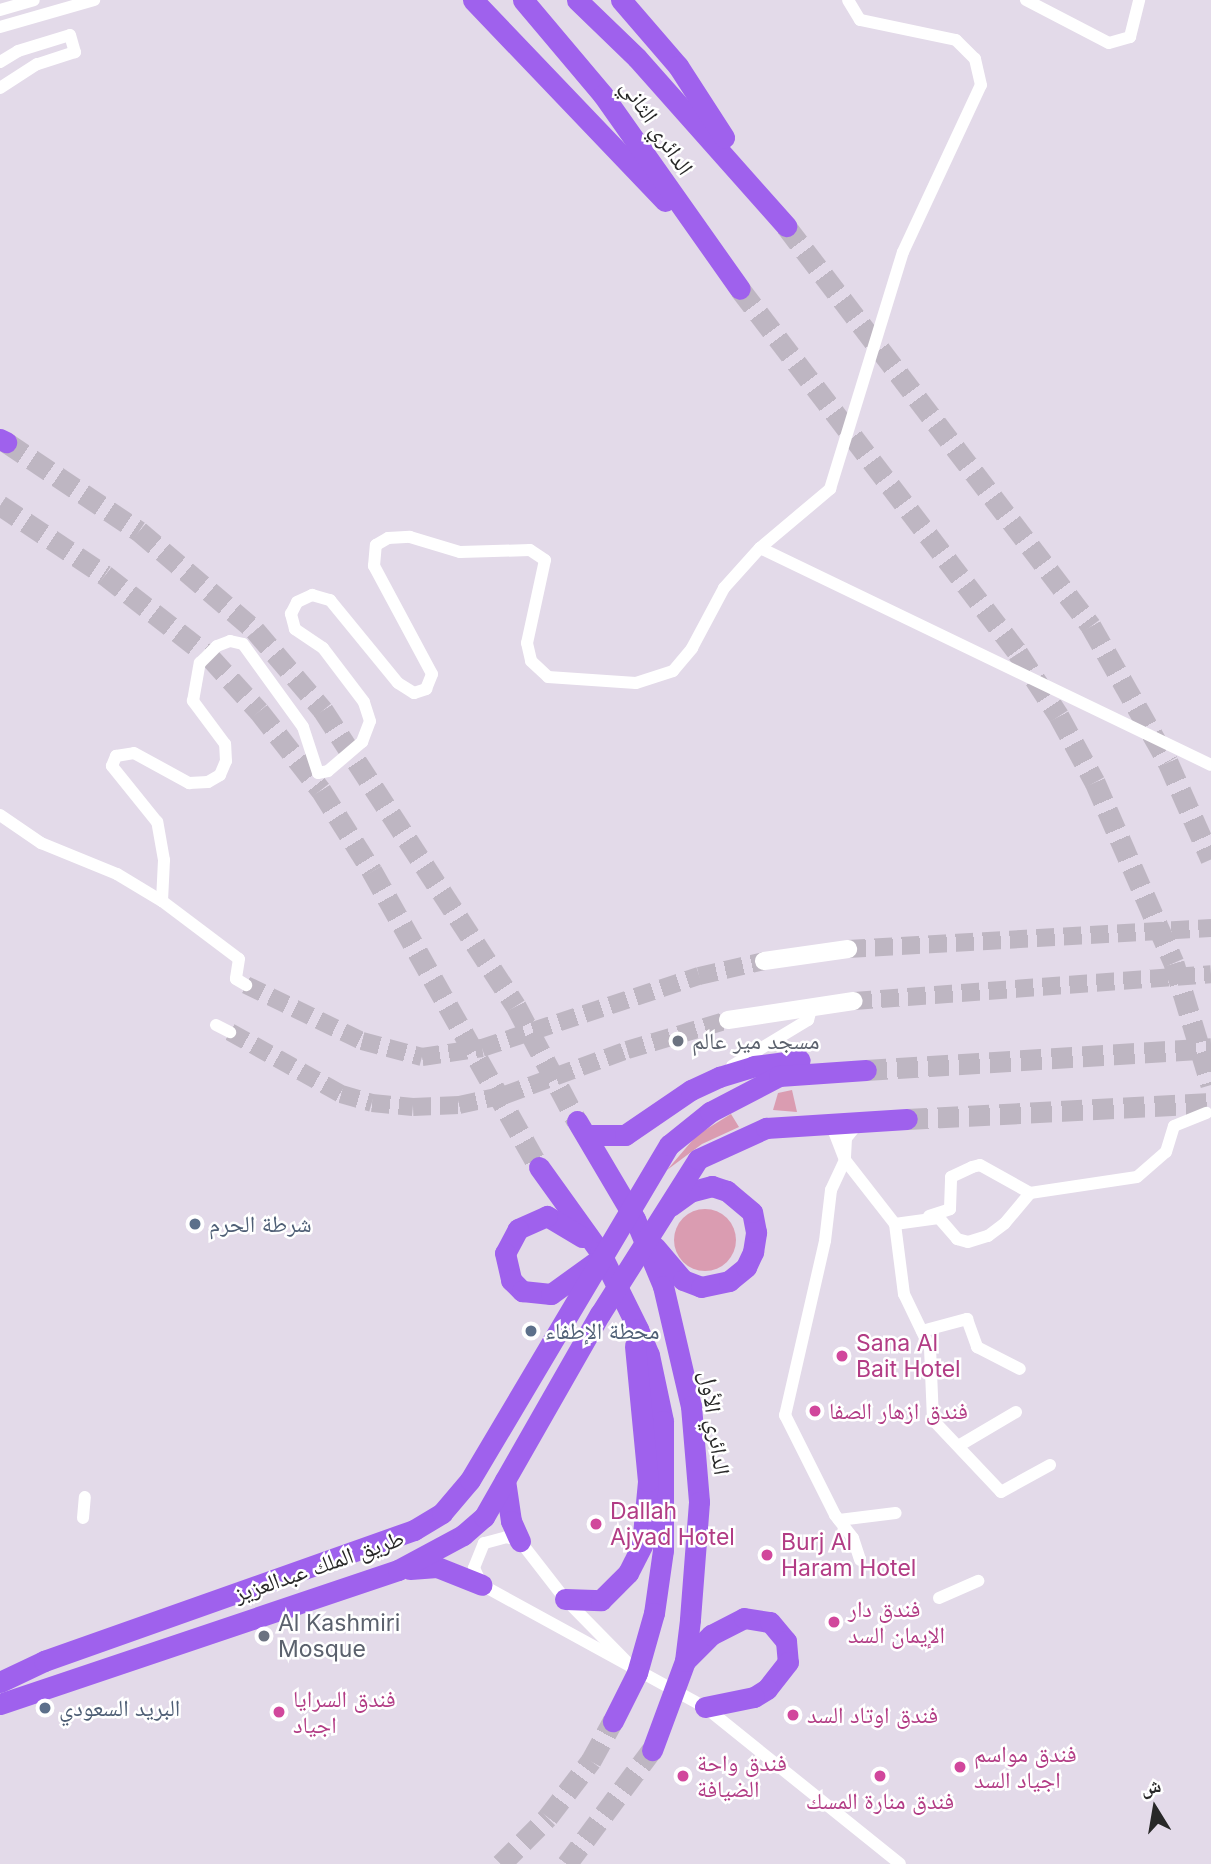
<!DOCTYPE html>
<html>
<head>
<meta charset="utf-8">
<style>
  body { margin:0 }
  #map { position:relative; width:1211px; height:1864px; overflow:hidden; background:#e3dae9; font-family:Inter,"Noto Naskh Arabic",sans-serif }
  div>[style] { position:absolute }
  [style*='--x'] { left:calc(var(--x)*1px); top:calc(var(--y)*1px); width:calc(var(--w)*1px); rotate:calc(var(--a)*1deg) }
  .green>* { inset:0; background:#da9cb1 }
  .round { border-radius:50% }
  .secondary-tunnel>* { height:18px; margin-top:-9px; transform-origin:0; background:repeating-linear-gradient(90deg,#beb6c2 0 18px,transparent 0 27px) }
  .highway-tunnel>* { height:21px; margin-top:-10.5px; transform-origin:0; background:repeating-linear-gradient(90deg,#beb6c2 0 21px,transparent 0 31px) }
  .street>* { height:12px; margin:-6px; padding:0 6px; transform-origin:6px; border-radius:6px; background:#fff }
  .secondary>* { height:18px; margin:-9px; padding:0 9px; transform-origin:9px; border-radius:9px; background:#fff }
  .highway>* { height:21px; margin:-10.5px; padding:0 10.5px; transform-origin:10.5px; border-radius:10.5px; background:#9f61ed }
  .dots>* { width:19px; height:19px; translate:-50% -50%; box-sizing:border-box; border:4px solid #fff; border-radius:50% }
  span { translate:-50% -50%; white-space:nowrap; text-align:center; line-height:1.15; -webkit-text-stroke:5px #fff; paint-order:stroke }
  .street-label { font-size:23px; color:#282828 }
  .worship-label { font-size:23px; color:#5b616d }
  .left { translate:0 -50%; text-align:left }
  .service-label { font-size:23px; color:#4e5e75 }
  .hotel-label { font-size:23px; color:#b23c85 }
  .north { position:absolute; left:1120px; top:1773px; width:70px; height:70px; -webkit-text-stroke:5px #fff; paint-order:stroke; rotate:349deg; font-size:19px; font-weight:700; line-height:28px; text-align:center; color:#282828 }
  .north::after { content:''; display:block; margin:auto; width:24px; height:32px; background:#282828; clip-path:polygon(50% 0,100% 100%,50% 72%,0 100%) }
</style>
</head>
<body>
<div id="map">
  <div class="green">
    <i style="clip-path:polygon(792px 1090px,797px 1112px,773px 1110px,778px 1093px)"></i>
    <i style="clip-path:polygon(731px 1114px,739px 1127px,702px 1144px,667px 1170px,697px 1135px)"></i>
    <i class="round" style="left:674px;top:1209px;width:62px;height:62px"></i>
  </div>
  <div class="secondary-tunnel">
    <i style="--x:848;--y:949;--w:364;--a:-3.3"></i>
    <i style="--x:246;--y:985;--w:129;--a:25.8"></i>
    <i style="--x:362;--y:1041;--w:62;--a:14.9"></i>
    <i style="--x:422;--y:1057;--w:61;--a:-8.5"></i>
    <i style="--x:482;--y:1048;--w:229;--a:-18.4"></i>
    <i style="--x:699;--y:976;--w:67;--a:-13"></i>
    <i style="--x:854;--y:1001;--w:358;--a:-4.3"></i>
    <i style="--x:230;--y:1032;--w:127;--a:29.2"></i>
    <i style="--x:341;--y:1094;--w:32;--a:16"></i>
    <i style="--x:372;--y:1103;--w:41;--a:5.6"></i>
    <i style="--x:413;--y:1107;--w:46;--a:-2.5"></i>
    <i style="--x:459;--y:1105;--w:47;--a:-12.3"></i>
    <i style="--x:505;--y:1095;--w:130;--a:-20.2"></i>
    <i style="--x:627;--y:1050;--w:105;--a:-16.5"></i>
  </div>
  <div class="highway-tunnel">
    <i style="--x:786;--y:226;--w:503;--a:52.67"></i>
    <i style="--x:1091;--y:626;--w:156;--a:60.5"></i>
    <i style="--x:1168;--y:762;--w:106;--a:66.1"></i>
    <i style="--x:740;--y:289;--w:458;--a:52.6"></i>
    <i style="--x:1018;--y:653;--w:75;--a:56.9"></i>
    <i style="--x:1059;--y:716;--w:75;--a:61.4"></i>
    <i style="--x:1095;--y:782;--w:197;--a:66.4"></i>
    <i style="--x:1174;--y:963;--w:127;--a:73.1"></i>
    <i style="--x:6;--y:442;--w:160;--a:33.8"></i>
    <i style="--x:139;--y:531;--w:153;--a:40.5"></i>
    <i style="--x:255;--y:630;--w:105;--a:49.6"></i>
    <i style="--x:323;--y:710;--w:353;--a:56.9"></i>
    <i style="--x:516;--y:1006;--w:130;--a:62.1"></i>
    <i style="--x:0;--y:505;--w:126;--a:33.7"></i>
    <i style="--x:105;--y:575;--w:133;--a:38"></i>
    <i style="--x:210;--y:657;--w:73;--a:47.8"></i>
    <i style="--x:259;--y:711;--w:100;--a:51.9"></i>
    <i style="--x:321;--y:790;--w:96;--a:57.8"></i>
    <i style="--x:372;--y:871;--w:340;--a:60.6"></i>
    <i style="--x:866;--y:1070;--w:346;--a:-3.6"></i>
    <i style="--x:907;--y:1119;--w:304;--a:-3"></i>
    <i style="--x:501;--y:1864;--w:66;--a:-45"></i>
    <i style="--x:548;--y:1817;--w:71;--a:-52.5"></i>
    <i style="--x:591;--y:1761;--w:46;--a:-61.2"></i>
    <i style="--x:567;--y:1864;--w:142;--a:-53.3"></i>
  </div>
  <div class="street">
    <i style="--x:1026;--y:0;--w:93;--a:27.4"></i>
    <i style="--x:1109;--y:43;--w:22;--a:-16"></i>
    <i style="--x:1130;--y:37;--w:38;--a:-76"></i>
    <i style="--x:0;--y:10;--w:35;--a:-16"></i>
    <i style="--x:0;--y:27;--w:98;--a:-16"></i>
    <i style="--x:0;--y:62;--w:21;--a:-31"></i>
    <i style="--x:18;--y:51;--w:54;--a:-17.1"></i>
    <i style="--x:70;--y:35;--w:18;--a:74"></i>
    <i style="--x:75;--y:52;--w:40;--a:162"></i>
    <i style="--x:37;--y:64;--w:44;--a:147"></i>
    <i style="--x:760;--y:548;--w:500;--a:25.69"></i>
    <i style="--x:0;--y:815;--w:50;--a:34.3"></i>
    <i style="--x:41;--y:843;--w:82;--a:22.2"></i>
    <i style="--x:117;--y:874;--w:52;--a:31"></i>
    <i style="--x:162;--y:901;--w:96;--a:37"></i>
    <i style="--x:239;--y:959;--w:20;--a:99"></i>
    <i style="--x:236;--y:979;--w:12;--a:31"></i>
    <i style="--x:162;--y:901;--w:41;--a:-87.2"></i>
    <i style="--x:164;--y:860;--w:39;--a:-100"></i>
    <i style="--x:157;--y:822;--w:72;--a:-128.8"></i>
    <i style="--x:112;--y:766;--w:11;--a:-68"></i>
    <i style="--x:116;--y:756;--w:18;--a:-9"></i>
    <i style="--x:134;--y:753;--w:63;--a:28.6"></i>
    <i style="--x:189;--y:783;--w:19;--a:-3"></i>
    <i style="--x:208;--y:782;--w:14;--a:-30"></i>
    <i style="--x:220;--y:775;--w:15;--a:-67"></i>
    <i style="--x:226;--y:761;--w:17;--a:-93"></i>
    <i style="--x:225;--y:744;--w:54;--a:-126.7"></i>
    <i style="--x:193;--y:701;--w:39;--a:-80"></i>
    <i style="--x:200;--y:663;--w:24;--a:-45"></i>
    <i style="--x:217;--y:646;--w:14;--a:-21"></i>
    <i style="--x:230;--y:641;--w:13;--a:13"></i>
    <i style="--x:243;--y:644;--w:102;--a:54.1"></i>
    <i style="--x:303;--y:727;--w:48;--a:71.9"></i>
    <i style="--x:318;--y:773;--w:10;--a:-11"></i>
    <i style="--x:328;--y:771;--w:45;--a:-40.5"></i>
    <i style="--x:362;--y:742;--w:22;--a:-69"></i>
    <i style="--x:370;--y:721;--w:20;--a:-108"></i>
    <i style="--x:364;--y:702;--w:68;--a:-127.2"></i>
    <i style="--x:323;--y:648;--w:34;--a:-146"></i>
    <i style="--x:295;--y:629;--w:16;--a:-105"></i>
    <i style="--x:291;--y:614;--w:13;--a:-63"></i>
    <i style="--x:297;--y:602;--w:17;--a:-25"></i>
    <i style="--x:312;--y:595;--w:19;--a:16"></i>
    <i style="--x:330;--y:600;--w:107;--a:50.7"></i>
    <i style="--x:398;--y:683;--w:19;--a:32"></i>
    <i style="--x:414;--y:693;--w:13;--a:-18"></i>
    <i style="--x:426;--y:689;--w:16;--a:-68"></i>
    <i style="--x:432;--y:674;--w:123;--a:-118.2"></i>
    <i style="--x:374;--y:566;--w:21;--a:-85"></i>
    <i style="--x:376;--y:545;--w:14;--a:-30"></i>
    <i style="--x:388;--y:538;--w:22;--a:-3"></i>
    <i style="--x:410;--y:537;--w:52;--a:16.7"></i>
    <i style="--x:460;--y:552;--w:70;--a:-1.6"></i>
    <i style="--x:530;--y:550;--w:18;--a:34"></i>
    <i style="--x:545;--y:560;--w:85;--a:102.2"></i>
    <i style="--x:527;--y:643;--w:18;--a:77"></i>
    <i style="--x:531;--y:661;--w:23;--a:43"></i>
    <i style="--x:548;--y:677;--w:88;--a:3.9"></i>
    <i style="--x:636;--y:683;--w:39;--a:-18"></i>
    <i style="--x:673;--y:671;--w:30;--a:-50"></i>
    <i style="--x:692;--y:648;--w:68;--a:-61.9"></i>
    <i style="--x:724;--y:588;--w:54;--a:-48"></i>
    <i style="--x:760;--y:548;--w:92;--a:-40.1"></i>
    <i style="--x:830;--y:489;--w:248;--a:-72.9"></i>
    <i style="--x:903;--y:252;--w:184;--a:-65"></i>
    <i style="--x:981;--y:85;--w:27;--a:-103"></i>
    <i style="--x:975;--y:59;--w:27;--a:-135"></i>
    <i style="--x:956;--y:40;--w:98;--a:-168.2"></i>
    <i style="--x:860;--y:20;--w:23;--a:-121"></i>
    <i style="--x:216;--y:1025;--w:16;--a:27"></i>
    <i style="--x:732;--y:1066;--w:89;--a:-31.2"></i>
    <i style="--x:808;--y:1020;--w:15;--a:-74"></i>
    <i style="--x:830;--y:1121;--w:42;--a:69"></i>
    <i style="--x:845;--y:1160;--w:81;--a:52"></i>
    <i style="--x:895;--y:1224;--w:71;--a:82.7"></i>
    <i style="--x:904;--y:1294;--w:60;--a:64.3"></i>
    <i style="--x:930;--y:1348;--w:72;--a:87.6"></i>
    <i style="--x:933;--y:1420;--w:99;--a:46.6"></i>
    <i style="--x:1001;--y:1492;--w:56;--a:-28.9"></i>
    <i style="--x:860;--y:1121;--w:22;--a:129"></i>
    <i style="--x:846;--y:1138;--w:22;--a:93"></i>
    <i style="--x:845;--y:1160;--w:33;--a:115"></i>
    <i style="--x:831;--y:1190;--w:51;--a:96.7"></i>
    <i style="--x:825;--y:1241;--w:179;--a:102.9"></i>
    <i style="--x:785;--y:1415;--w:112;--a:63.4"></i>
    <i style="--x:835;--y:1515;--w:29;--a:52"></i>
    <i style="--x:853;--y:1538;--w:23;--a:72"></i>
    <i style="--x:929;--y:1216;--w:22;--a:-18"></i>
    <i style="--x:950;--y:1209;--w:32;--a:-88"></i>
    <i style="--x:951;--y:1177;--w:23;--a:-25"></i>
    <i style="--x:972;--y:1167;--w:8;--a:-14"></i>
    <i style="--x:980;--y:1165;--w:57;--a:29.2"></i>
    <i style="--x:895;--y:1224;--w:44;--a:-7.8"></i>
    <i style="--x:939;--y:1218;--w:28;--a:49"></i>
    <i style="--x:957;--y:1239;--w:11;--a:15"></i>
    <i style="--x:968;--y:1242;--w:21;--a:-17"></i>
    <i style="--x:988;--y:1236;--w:21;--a:-37"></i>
    <i style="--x:1005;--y:1223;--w:39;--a:-50"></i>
    <i style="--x:1030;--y:1193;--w:108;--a:-8.5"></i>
    <i style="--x:1137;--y:1177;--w:38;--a:-41"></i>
    <i style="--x:1166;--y:1152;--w:27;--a:-73"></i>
    <i style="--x:1174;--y:1126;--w:35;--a:-22"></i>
    <i style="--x:922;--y:1331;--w:47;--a:-14.9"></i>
    <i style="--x:967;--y:1319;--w:30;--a:70"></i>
    <i style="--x:977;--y:1347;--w:48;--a:27.1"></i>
    <i style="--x:960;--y:1445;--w:65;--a:-30.5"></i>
    <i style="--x:83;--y:1518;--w:21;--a:-85"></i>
    <i style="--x:839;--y:1520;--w:57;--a:-7"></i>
    <i style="--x:939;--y:1598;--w:43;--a:-23.6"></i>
    <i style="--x:626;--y:1661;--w:87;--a:-134.5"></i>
    <i style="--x:565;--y:1599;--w:73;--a:-127.8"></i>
    <i style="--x:520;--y:1541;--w:14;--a:-163"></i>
    <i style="--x:507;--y:1537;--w:24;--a:165"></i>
    <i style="--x:484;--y:1543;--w:27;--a:112"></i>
    <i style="--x:474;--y:1568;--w:19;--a:65"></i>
    <i style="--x:482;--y:1585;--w:254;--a:28.7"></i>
    <i style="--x:705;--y:1707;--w:250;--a:38.8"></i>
  </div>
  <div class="secondary">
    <i style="--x:764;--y:961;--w:85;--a:-8.1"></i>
    <i style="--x:728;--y:1020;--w:127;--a:-8.6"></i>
  </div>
  <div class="highway">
    <i style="--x:473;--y:0;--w:278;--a:46.3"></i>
    <i style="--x:523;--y:0;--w:124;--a:49.9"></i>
    <i style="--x:603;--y:95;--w:237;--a:54.8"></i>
    <i style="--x:577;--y:0;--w:83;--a:44"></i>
    <i style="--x:637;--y:58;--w:225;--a:48.4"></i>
    <i style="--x:621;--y:0;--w:87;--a:49.2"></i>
    <i style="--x:678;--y:66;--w:85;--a:57.1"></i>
    <i style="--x:0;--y:439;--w:7;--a:27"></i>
    <i style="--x:577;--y:1121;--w:114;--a:59.4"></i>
    <i style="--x:635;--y:1219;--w:73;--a:67.3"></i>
    <i style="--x:663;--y:1286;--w:123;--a:76.9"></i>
    <i style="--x:691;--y:1406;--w:96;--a:85.2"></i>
    <i style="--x:699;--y:1502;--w:118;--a:94.4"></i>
    <i style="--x:690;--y:1620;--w:41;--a:97"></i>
    <i style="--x:685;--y:1661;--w:95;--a:110.3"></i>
    <i style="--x:587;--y:1135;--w:38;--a:0"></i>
    <i style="--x:625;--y:1135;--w:80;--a:-34.3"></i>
    <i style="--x:691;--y:1090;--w:31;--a:-25"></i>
    <i style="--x:719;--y:1077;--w:37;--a:-17"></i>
    <i style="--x:754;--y:1066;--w:46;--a:-7.4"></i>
    <i style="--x:539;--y:1167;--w:105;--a:54.3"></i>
    <i style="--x:600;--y:1252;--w:86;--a:63.7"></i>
    <i style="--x:638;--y:1329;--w:28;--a:67"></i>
    <i style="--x:649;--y:1355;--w:67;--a:78"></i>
    <i style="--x:663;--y:1421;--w:129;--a:90"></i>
    <i style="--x:663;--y:1550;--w:64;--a:98.1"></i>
    <i style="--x:654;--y:1613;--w:62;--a:105.8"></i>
    <i style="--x:637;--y:1673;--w:54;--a:116.6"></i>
    <i style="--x:582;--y:1237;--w:41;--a:-149"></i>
    <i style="--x:547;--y:1216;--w:32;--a:156"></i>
    <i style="--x:518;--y:1229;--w:27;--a:118"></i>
    <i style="--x:505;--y:1253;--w:28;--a:77"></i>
    <i style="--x:511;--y:1280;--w:16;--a:45"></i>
    <i style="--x:522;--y:1291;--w:29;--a:6"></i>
    <i style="--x:551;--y:1294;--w:53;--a:-35.8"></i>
    <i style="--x:655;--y:1247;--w:43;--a:49.7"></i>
    <i style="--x:683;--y:1280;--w:19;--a:21"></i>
    <i style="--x:701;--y:1287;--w:29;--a:-12"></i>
    <i style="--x:729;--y:1281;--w:22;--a:-39"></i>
    <i style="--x:746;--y:1267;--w:17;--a:-65"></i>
    <i style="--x:753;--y:1252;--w:20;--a:-81"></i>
    <i style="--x:756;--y:1232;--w:20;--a:-101"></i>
    <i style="--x:752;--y:1212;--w:33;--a:-140"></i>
    <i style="--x:727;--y:1191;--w:16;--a:-162"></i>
    <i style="--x:712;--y:1186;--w:23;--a:165"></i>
    <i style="--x:690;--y:1192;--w:24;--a:144"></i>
    <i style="--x:505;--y:1480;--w:41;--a:81.7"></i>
    <i style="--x:511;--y:1521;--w:22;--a:66"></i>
    <i style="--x:410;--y:1569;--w:27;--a:-4"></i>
    <i style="--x:437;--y:1567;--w:48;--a:21.8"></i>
    <i style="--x:565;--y:1599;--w:36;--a:2"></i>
    <i style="--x:601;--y:1600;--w:38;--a:-45"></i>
    <i style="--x:628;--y:1573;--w:31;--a:-63"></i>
    <i style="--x:642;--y:1545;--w:64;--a:-84.6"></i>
    <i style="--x:648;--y:1481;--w:136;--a:-95.5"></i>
    <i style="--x:685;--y:1661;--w:37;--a:-45"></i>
    <i style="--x:711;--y:1635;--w:37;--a:-27"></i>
    <i style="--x:744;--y:1618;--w:26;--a:9"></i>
    <i style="--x:770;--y:1622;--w:25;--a:50"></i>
    <i style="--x:786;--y:1641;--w:21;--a:85"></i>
    <i style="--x:788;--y:1662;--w:34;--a:128"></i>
    <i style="--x:767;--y:1689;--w:15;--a:148"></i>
    <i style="--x:754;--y:1697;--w:50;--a:168.5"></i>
    <i style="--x:0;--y:1682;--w:49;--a:-25.5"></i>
    <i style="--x:44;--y:1661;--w:393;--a:-19.5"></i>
    <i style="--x:414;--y:1530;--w:33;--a:-31"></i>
    <i style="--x:442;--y:1513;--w:43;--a:-49.7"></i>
    <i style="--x:470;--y:1480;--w:390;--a:-59.3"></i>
    <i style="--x:669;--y:1145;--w:53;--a:-38.8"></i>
    <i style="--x:710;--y:1112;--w:78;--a:-27.6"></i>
    <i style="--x:779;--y:1076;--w:87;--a:-3.9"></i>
    <i style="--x:0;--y:1704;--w:420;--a:-18.6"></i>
    <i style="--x:398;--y:1570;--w:74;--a:-28.3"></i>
    <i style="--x:463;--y:1535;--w:28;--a:-41"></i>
    <i style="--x:484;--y:1517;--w:234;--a:-60.3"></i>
    <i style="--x:600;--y:1314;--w:183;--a:-57.7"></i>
    <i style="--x:698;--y:1159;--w:75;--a:-24.5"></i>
    <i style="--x:766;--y:1128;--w:141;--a:-3.7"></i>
  </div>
  <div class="dots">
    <i style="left:678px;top:1041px;background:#6b7280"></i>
    <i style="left:195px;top:1224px;background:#5c6f8a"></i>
    <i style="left:531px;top:1331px;background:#5c6f8a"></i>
    <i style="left:842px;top:1356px;background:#d1479c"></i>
    <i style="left:815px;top:1411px;background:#d1479c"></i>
    <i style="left:596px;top:1524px;background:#d1479c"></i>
    <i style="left:767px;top:1555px;background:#d1479c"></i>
    <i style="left:834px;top:1622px;background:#d1479c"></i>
    <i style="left:264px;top:1636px;background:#6b7280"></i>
    <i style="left:45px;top:1708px;background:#5c6f8a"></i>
    <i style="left:279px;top:1712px;background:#d1479c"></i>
    <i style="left:793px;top:1715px;background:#d1479c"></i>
    <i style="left:960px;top:1767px;background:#d1479c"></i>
    <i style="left:683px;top:1776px;background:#d1479c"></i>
    <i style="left:880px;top:1776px;background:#d1479c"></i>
  </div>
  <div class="street-label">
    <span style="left:657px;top:127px;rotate:56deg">الدائري الثاني</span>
    <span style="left:715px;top:1423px;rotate:82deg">الدائري الأول</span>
    <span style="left:319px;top:1566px;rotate:-19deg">طريق الملك عبدالعزيز</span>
  </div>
  <div class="worship-label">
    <span class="left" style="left:692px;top:1041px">مسجد مير عالم</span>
    <span class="left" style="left:278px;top:1636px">Al Kashmiri<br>Mosque</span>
  </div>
  <div class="service-label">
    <span class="left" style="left:209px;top:1224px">شرطة الحرم</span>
    <span class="left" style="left:545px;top:1331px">محطة الإطفاء</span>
    <span class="left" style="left:59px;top:1708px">البريد السعودي</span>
  </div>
  <div class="hotel-label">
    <span class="left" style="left:856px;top:1356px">Sana Al<br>Bait Hotel</span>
    <span class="left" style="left:829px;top:1411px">فندق ازهار الصفا</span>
    <span class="left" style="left:610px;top:1524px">Dallah<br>Ajyad Hotel</span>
    <span class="left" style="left:781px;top:1555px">Burj Al<br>Haram Hotel</span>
    <span class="left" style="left:848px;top:1622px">فندق دار<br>الإيمان السد</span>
    <span class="left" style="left:293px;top:1712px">فندق السرايا<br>اجياد</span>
    <span class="left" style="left:807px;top:1715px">فندق اوتاد السد</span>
    <span class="left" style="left:974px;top:1767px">فندق مواسم<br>اجياد السد</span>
    <span class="left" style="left:697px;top:1776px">فندق واحة<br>الضيافة</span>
    <span style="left:880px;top:1801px">فندق منارة المسك</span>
  </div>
  <div class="north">ش</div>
</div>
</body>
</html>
